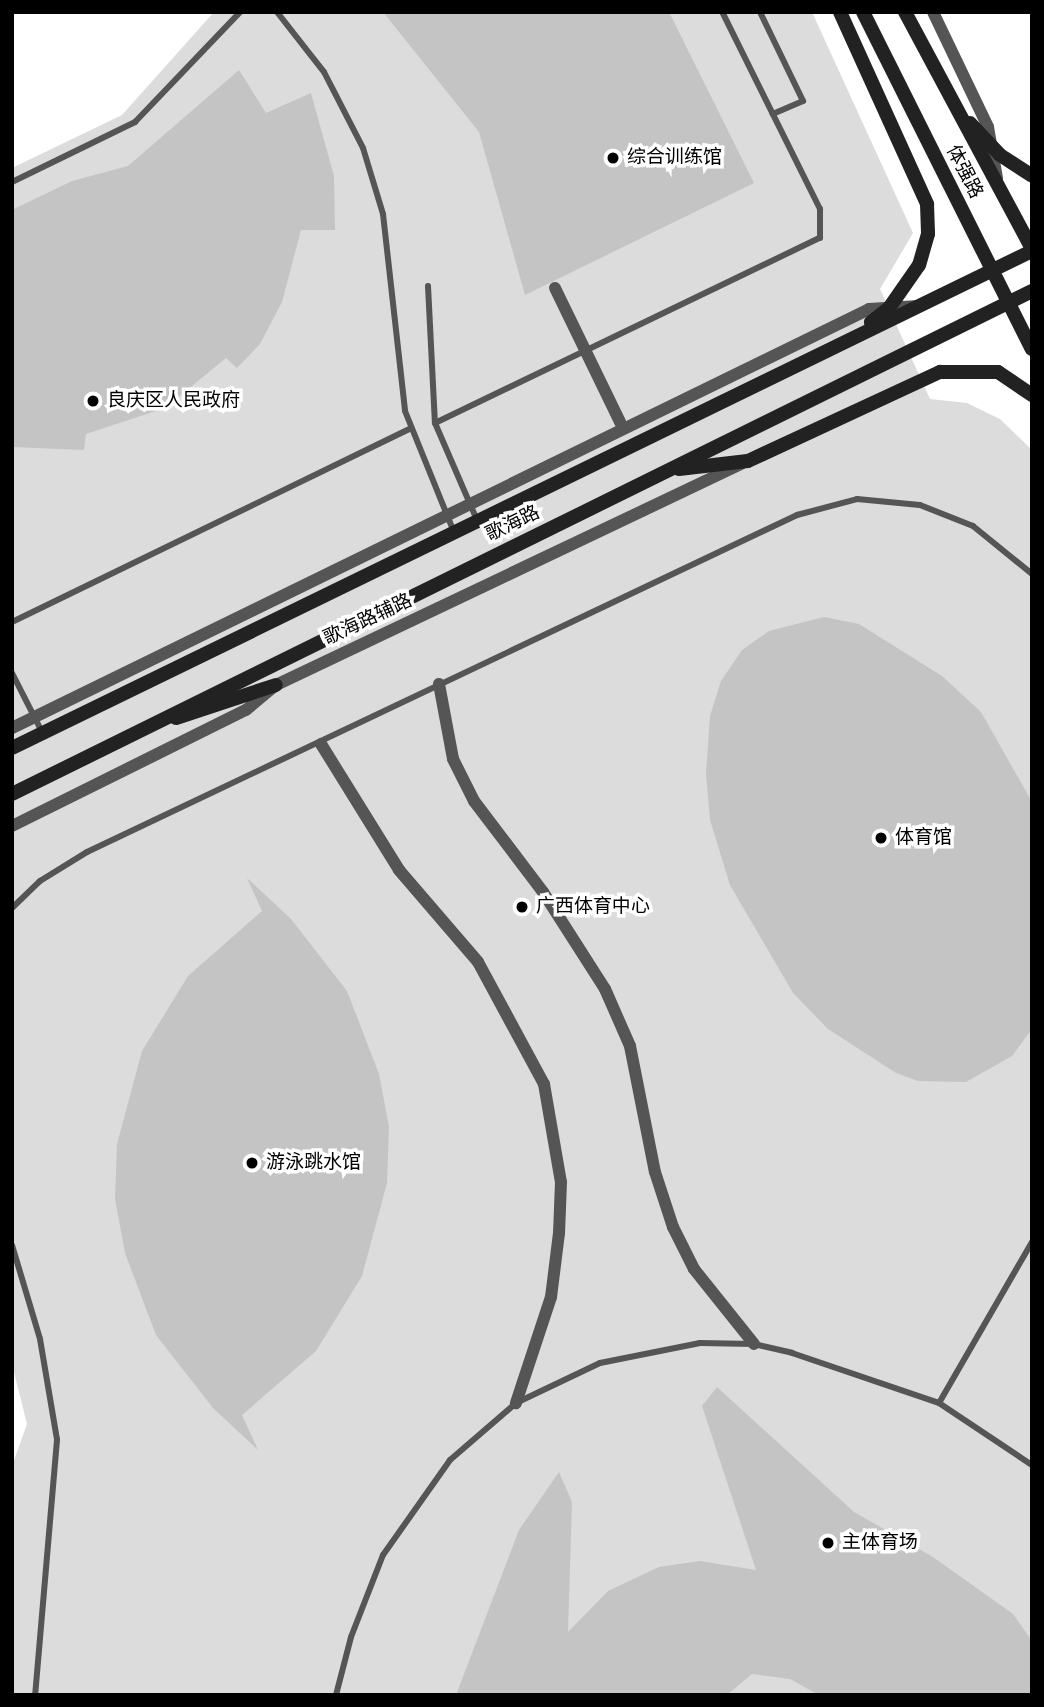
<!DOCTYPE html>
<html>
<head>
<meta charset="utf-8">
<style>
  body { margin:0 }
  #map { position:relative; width:1044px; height:1707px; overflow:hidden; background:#fff; font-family:"Sofia Sans Condensed","Noto Sans SC",sans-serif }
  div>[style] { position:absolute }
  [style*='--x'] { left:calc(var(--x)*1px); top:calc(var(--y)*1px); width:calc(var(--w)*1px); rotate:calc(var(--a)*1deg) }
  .green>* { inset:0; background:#dcdcdc }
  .building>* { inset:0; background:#c4c4c4 }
  .lane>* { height:6px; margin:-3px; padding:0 3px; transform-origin:3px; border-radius:3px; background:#555 }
  .street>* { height:12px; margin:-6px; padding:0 6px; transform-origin:6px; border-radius:6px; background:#555 }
  .secondary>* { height:14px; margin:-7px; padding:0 7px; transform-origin:7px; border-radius:7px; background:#222 }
  .dots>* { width:19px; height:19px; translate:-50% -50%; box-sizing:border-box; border:4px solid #fff; border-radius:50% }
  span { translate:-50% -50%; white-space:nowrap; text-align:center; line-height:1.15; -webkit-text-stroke:7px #fff; paint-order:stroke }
  .poi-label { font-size:19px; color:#000 }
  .left { translate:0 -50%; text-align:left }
  .street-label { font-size:19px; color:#000 }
  .frame { position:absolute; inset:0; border:14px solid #000; pointer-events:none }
</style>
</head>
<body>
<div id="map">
  <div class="green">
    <i style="clip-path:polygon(214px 12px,812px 12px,913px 233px,880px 289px,930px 399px,967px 403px,1000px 419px,1032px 450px,1032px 1695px,12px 1695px,12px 1466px,27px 1424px,12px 1364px,12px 168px,122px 115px)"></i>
  </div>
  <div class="building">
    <i style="clip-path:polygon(383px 12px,669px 12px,754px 183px,525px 295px,479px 132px)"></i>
    <i style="clip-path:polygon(239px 70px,266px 113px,311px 93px,334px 176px,335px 230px,301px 230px,282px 302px,260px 344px,237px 368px,226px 358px,165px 408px,86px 434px,84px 450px,12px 447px,12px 210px,72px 181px,128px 166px)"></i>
    <i style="clip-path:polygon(824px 617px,859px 624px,942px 676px,981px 712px,1032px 802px,1032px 1029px,1012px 1056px,966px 1082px,918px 1081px,896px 1073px,828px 1029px,793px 993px,730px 885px,710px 820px,706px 774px,710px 716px,721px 681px,742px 650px,769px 631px)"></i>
    <i style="clip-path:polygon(247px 878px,291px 919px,347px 991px,379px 1074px,389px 1127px,387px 1183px,362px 1276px,316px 1351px,242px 1415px,258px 1450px,213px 1408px,156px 1335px,125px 1253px,115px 1199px,117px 1144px,142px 1051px,188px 976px,262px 911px)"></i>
    <i style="clip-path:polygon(717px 1387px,854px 1512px,933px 1557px,1013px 1614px,1032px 1641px,1032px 1695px,819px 1695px,790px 1679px,752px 1674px,727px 1695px,456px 1695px,519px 1530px,559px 1472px,572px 1502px,568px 1632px,608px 1591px,659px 1567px,700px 1561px,756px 1570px,702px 1406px)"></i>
  </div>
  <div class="lane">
    <i style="--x:277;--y:12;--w:76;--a:51.9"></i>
    <i style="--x:324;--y:72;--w:85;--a:62.8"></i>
    <i style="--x:363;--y:148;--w:69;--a:73.1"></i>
    <i style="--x:383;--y:214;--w:198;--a:83.6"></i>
    <i style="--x:405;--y:411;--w:131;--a:68"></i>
    <i style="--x:760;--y:12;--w:99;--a:64.2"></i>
    <i style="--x:803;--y:101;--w:33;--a:157"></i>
    <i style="--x:12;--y:182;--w:137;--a:-26"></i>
    <i style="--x:135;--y:122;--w:152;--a:-46.3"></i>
    <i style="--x:428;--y:286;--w:137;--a:87.1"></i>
    <i style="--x:435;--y:423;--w:106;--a:66.6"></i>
    <i style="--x:435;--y:423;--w:427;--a:-25.7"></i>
    <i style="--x:820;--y:238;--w:29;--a:-90"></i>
    <i style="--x:820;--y:209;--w:220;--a:-116.4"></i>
    <i style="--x:12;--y:622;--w:444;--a:-25.9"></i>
    <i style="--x:12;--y:673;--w:66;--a:63"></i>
    <i style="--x:12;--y:908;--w:39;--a:-44"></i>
    <i style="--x:40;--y:881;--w:55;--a:-31.7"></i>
    <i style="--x:87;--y:852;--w:786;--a:-25.39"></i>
    <i style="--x:797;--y:515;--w:62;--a:-14.9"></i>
    <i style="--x:857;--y:499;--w:63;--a:5.4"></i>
    <i style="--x:920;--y:505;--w:57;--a:21.6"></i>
    <i style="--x:973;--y:526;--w:76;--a:39.1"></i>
    <i style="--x:12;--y:1245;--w:98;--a:73.4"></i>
    <i style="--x:40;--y:1339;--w:102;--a:80.4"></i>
    <i style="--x:57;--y:1440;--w:256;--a:94.9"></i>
    <i style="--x:939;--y:1403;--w:186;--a:-60"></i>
    <i style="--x:336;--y:1695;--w:60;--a:-75.5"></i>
    <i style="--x:351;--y:1637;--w:88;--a:-68.7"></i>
    <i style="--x:383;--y:1555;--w:116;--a:-54.8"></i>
    <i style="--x:450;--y:1460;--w:87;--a:-40.8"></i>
    <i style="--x:516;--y:1403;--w:93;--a:-25.5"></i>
    <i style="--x:600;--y:1363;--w:102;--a:-11.3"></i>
    <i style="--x:700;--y:1343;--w:54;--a:1.1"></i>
    <i style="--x:754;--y:1344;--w:39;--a:13"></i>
    <i style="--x:792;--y:1353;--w:155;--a:18.8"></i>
    <i style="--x:939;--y:1403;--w:112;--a:33.7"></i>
  </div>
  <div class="street">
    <i style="--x:933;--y:12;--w:127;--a:64.4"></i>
    <i style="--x:988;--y:127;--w:52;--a:80"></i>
    <i style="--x:555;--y:288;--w:156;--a:64.1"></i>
    <i style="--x:439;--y:684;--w:76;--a:79.4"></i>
    <i style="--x:453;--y:759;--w:47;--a:63.4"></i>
    <i style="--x:474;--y:801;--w:114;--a:52.8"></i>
    <i style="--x:543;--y:892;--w:115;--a:57.4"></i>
    <i style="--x:605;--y:989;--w:62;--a:66.3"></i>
    <i style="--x:630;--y:1046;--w:128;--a:78.8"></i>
    <i style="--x:655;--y:1172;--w:58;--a:71.9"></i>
    <i style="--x:673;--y:1227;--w:47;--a:63.4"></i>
    <i style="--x:694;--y:1269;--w:96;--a:51.3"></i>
    <i style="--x:12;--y:728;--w:954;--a:-26.05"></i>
    <i style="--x:869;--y:309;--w:50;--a:-3.4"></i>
    <i style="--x:321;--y:744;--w:148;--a:58.2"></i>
    <i style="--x:399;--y:870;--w:121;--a:49.3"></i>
    <i style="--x:478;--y:962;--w:139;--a:61.6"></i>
    <i style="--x:544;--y:1084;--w:99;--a:80.2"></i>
    <i style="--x:561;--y:1182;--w:51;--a:92.2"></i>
    <i style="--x:559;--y:1233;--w:64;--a:97.1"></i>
    <i style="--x:551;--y:1297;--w:112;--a:108.3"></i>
    <i style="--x:12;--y:826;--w:261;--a:-26.4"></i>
    <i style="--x:246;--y:710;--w:39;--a:-40"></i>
    <i style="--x:276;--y:685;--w:515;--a:-25.42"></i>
  </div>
  <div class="secondary">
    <i style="--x:840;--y:12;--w:211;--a:65.6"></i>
    <i style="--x:927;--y:204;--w:30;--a:88"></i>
    <i style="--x:928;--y:234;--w:32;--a:106"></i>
    <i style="--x:919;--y:265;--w:52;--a:124.9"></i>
    <i style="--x:889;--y:308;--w:23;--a:142"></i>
    <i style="--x:863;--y:12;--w:377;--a:63.4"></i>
    <i style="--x:905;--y:12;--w:269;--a:61.8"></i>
    <i style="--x:970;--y:123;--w:44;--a:46.8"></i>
    <i style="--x:1000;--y:155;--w:38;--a:33"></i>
    <i style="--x:679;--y:469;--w:69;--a:-6.6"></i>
    <i style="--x:748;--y:461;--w:212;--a:-24.9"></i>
    <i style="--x:940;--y:372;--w:58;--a:0"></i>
    <i style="--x:998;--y:372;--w:41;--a:34.1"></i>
    <i style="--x:176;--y:718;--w:105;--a:-18.3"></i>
    <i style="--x:12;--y:748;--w:1135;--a:-25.98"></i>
    <i style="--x:12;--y:794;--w:1137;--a:-26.25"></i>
  </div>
  <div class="dots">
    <i style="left:613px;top:158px;background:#000"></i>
    <i style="left:93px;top:401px;background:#000"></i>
    <i style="left:881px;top:838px;background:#000"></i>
    <i style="left:522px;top:907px;background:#000"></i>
    <i style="left:252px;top:1163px;background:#000"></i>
    <i style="left:828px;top:1543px;background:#000"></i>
  </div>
  <div class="poi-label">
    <span class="left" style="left:627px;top:158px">综合训练馆</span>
    <span class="left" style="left:107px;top:401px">良庆区人民政府</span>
    <span class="left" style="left:895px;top:838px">体育馆</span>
    <span class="left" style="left:536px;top:907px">广西体育中心</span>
    <span class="left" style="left:266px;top:1163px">游泳跳水馆</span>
    <span class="left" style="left:842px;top:1543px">主体育场</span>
  </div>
  <div class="street-label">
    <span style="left:964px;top:172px;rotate:63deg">体强路</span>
    <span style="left:513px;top:524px;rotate:-26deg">歌海路</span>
    <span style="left:368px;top:620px;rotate:-25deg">歌海路辅路</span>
  </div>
  <div class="frame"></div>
</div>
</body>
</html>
